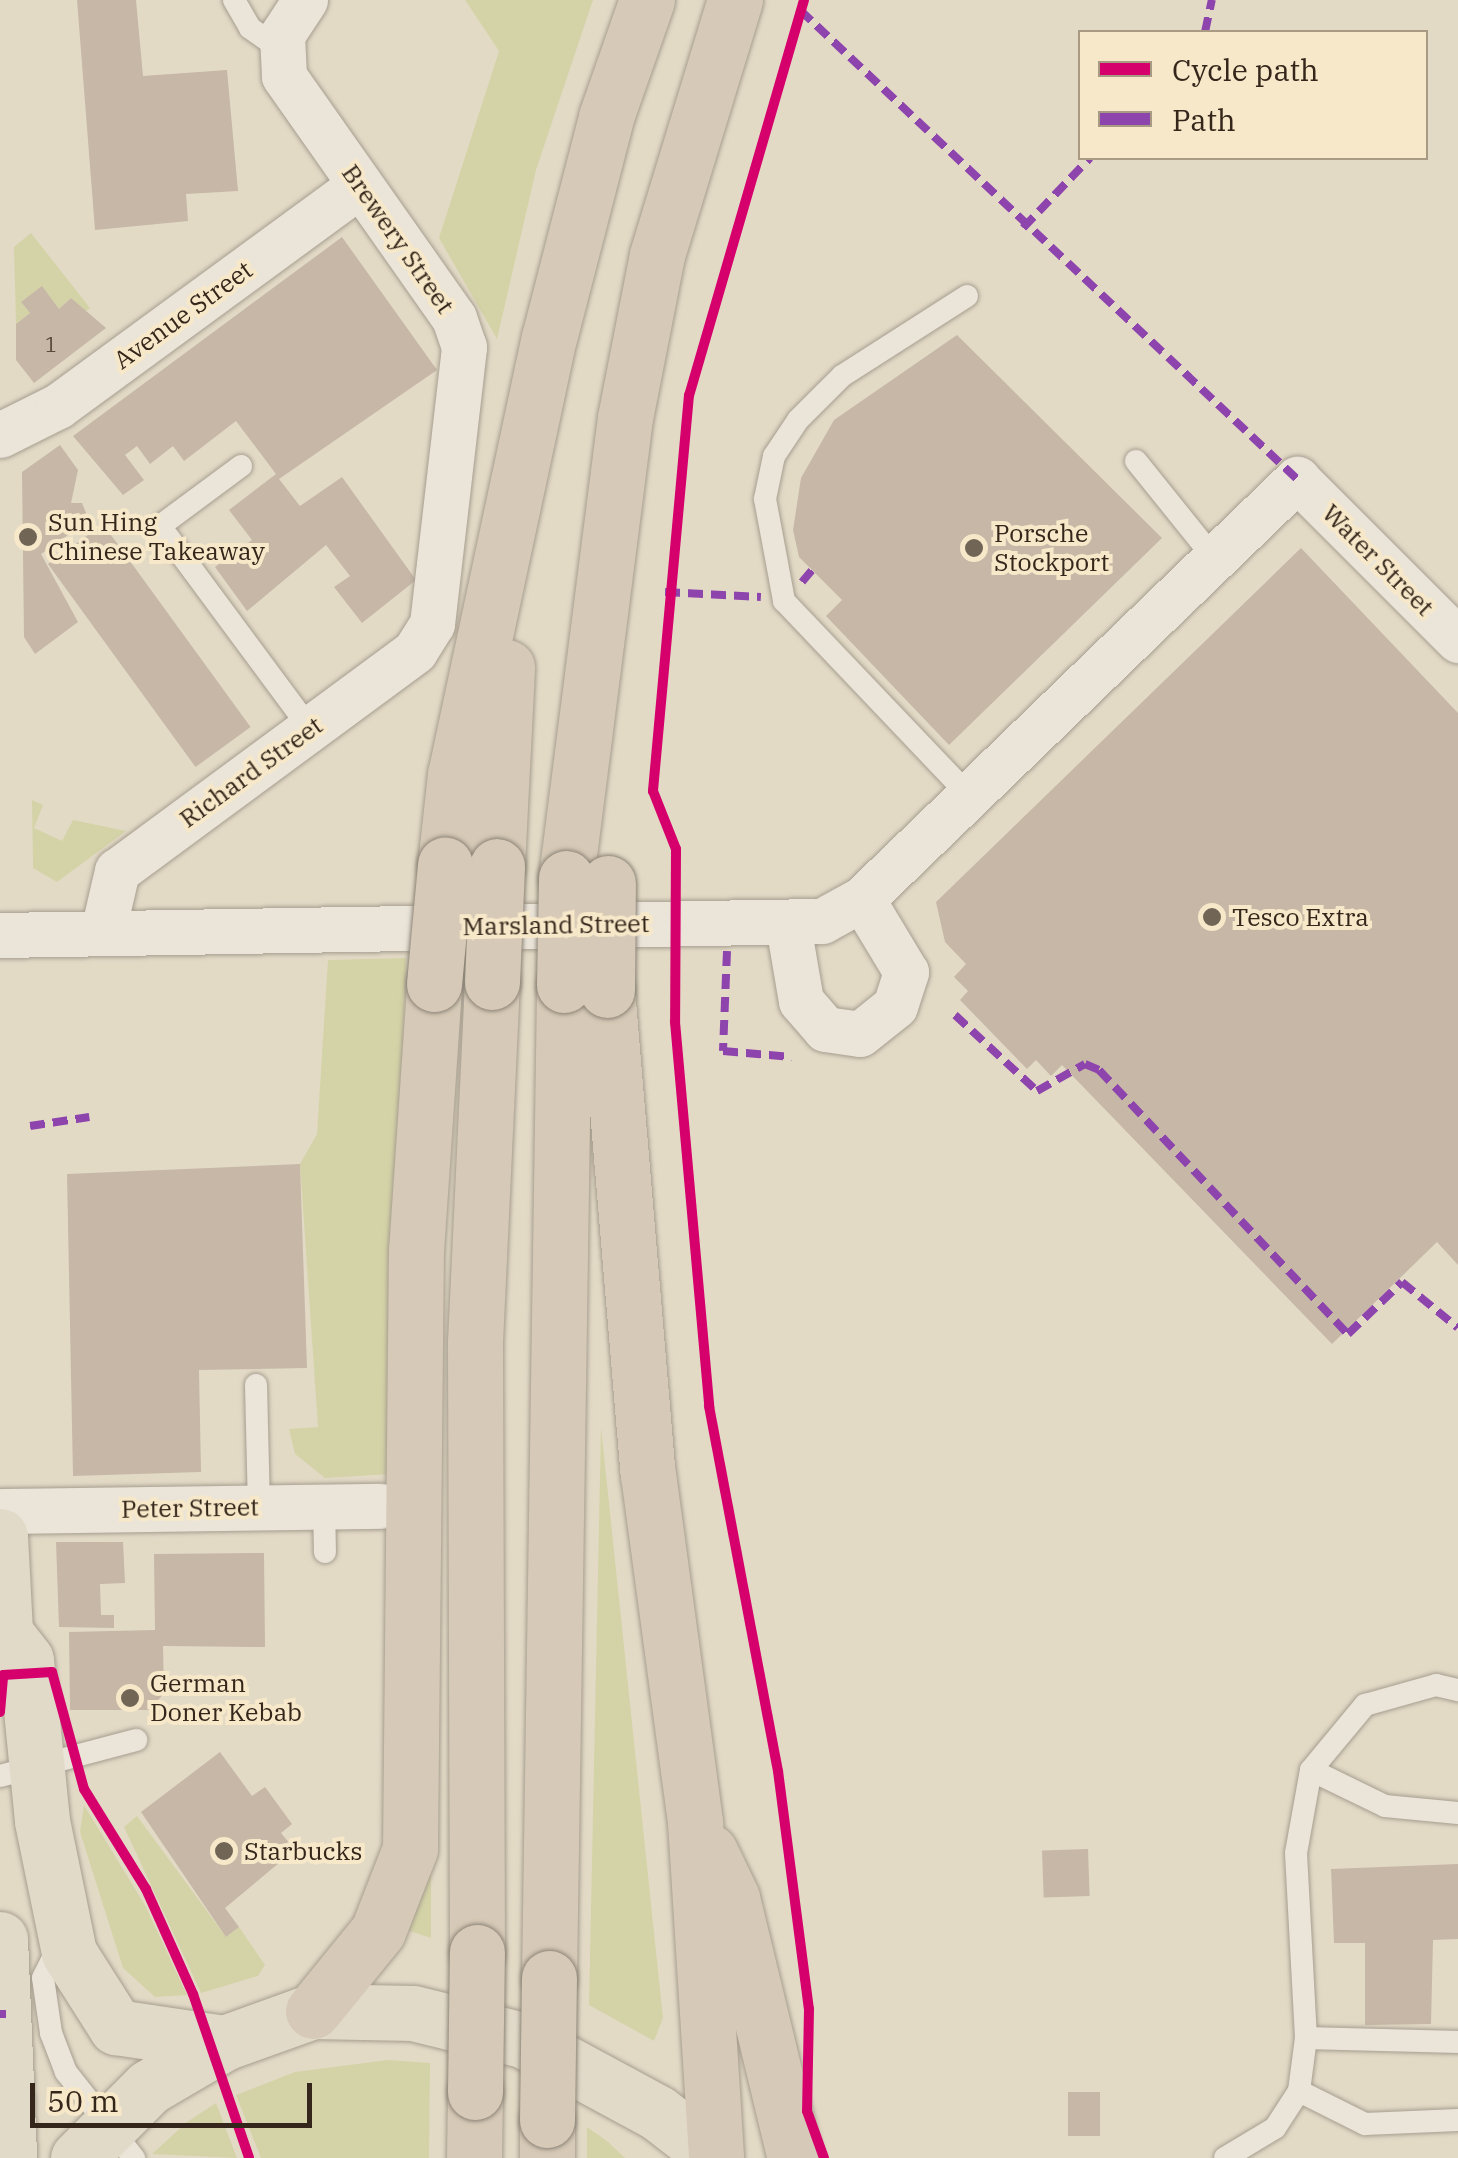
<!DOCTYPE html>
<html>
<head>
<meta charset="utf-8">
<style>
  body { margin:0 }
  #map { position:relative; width:1458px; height:2158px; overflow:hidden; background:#e3dac6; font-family:"IBM Plex Serif",serif }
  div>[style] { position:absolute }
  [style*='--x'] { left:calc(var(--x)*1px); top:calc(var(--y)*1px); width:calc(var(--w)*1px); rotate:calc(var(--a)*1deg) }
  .green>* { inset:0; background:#d4d3a7 }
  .building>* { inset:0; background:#c6b7a7; transform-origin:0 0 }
  .roads { filter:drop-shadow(0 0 2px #a79e90) drop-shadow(0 0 2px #a79e90) }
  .lane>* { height:22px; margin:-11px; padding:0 11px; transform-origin:11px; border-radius:11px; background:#eae4d9 }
  .street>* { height:45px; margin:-22.5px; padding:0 22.5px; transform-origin:22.5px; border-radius:22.5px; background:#eae4d9 }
  .primary>* { height:55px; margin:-27.5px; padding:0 27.5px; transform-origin:27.5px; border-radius:27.5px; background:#e2dac9 }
  .highway>* { height:55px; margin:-27.5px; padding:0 27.5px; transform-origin:27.5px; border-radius:27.5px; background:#d6c9b7 }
  .bridges { filter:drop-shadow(0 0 2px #8c8477) drop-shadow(0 0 2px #8c8477) }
  .highway-bridge>* { height:55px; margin:-27.5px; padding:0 27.5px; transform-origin:27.5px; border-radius:27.5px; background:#d6c9b7 }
  .quiet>* { height:8px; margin-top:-4px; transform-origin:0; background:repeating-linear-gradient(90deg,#8e44ad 0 15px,transparent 0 23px) }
  .cycleway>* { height:10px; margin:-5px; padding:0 5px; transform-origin:5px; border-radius:5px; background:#d6006c }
  .dots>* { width:28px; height:28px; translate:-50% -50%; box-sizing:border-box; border:5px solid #f6e8c9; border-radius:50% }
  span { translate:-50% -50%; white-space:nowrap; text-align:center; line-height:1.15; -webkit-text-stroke:8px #f6e8c9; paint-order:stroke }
  .number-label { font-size:20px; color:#584a3d }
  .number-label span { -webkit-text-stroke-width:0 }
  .street-label { font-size:25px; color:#34261a }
  .poi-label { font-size:25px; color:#34261a }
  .left { translate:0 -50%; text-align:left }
  .legend { position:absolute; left:1078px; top:30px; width:350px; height:130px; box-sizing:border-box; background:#f6e8c9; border:2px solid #a89a83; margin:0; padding:12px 18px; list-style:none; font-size:30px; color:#34261a }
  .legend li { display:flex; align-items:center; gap:20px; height:50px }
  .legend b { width:50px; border:2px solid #a89a83 }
  .scale { position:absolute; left:30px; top:2083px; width:282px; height:45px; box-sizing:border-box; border:5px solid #34261a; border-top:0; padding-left:12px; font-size:30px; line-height:35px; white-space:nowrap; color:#34261a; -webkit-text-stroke:8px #f6e8c9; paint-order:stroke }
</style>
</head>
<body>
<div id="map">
  <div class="green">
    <i style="clip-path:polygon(465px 0,593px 0,536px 170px,497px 339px,439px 238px,499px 51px)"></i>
    <i style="clip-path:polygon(31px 233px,90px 308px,84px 313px,71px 298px,59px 309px,42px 287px,21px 302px,30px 313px,16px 324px,14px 247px)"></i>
    <i style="clip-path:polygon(32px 800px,43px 805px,34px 828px,62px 841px,73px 820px,126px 831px,57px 882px,33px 868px)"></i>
    <i style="clip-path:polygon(406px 958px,391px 1474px,325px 1478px,295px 1454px,289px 1429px,318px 1427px,300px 1164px,317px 1134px,328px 960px)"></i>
    <i style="clip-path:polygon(601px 1427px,663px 2018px,654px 2041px,589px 2005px)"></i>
    <i style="clip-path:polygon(84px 1805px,146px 1907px,187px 1995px,155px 1997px,123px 1968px,80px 1832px)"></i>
    <i style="clip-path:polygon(137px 1816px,226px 1937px,239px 1927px,265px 1965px,258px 1976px,201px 1993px,124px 1827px)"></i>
    <i style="clip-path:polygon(431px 1851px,431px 1938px,407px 1930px)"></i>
    <i style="clip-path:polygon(388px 2060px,430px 2063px,429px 2158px,261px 2158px,236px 2095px,295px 2072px)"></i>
    <i style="clip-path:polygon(216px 2103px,237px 2158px,152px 2154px,187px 2122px)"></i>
    <i style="clip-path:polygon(587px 2127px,607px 2141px,625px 2158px,587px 2158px)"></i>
  </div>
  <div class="building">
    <i style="clip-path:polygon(77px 0,136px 0,143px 76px,227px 70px,238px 191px,186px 194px,188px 221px,95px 230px)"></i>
    <i style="clip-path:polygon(342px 237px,437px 370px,279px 479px,300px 506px,342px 477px,416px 580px,362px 623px,334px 587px,350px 576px,326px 545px,247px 611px,215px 567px,252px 540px,229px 510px,276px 474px,236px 421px,184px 461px,173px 446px,150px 464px,137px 446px,125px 455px,144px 480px,123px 495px,73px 436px)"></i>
    <i style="clip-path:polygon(42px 286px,59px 309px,71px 298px,106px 328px,34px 383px,16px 360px,16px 324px,30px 313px,21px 302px)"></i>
    <i style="clip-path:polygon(957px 335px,1162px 538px,949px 745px,826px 616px,842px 600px,799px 557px,793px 530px,801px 478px,834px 420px)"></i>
    <i style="clip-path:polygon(60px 445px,78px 470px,71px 503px,82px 503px,89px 520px,41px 554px,78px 622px,35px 654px,24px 637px,22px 472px)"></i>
    <i style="left:103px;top:524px;width:251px;height:68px;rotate:54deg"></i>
    <i style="clip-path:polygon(1301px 548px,1458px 713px,1458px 1265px,1437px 1242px,1332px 1344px,1062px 1065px,1051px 1076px,1036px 1060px,1027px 1069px,960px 1000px,968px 991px,954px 977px,966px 964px,945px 942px,936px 902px)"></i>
    <i style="clip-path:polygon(300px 1164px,307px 1368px,199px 1370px,201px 1472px,73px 1476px,67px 1174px)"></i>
    <i style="clip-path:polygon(56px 1542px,123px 1542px,125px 1583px,100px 1584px,101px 1615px,114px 1615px,114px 1628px,59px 1627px)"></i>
    <i style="clip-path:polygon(264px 1553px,265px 1647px,163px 1646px,164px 1693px,150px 1710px,70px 1710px,69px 1632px,155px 1630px,154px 1554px)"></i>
    <i style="clip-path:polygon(220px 1752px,252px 1796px,265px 1787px,292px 1824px,281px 1833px,290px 1844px,279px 1863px,225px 1908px,239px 1927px,226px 1937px,141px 1812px)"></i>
    <i style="left:1088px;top:1849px;width:47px;height:46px;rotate:88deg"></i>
    <i style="clip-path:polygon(1458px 1864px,1458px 1939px,1433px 1940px,1431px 2024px,1365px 2025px,1365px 1943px,1334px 1943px,1331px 1869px)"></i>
    <i style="left:1100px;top:2092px;width:44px;height:32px;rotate:90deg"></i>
  </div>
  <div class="roads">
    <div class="lane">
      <i style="--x:234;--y:0;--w:32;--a:60"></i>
      <i style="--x:250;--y:28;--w:35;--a:35"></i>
      <i style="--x:967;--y:296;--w:148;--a:147.4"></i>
      <i style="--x:842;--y:376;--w:62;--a:135"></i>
      <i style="--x:798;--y:420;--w:43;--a:123.7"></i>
      <i style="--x:774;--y:456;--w:44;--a:101.8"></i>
      <i style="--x:765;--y:499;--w:104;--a:79.4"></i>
      <i style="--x:784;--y:601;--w:268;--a:46.4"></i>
      <i style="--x:1136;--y:461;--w:124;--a:51.2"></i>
      <i style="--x:241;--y:466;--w:101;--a:143.5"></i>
      <i style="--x:160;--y:526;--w:252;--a:53.5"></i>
      <i style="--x:256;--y:1385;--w:121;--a:88.6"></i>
      <i style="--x:324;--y:1506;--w:46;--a:88.8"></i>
      <i style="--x:1311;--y:1770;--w:82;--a:25.9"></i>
      <i style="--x:1385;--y:1806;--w:73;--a:5.5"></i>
      <i style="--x:0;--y:1776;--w:141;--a:-14.8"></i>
      <i style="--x:61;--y:1942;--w:40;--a:116.6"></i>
      <i style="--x:43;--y:1978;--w:56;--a:81.7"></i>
      <i style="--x:51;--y:2033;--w:42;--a:69"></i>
      <i style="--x:66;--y:2072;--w:110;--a:51.7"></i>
      <i style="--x:1306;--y:2038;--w:152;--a:1.5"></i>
      <i style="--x:1299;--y:2091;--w:74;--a:26.6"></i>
      <i style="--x:1365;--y:2124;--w:93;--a:-2.5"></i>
      <i style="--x:1225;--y:2158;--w:58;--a:-31"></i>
      <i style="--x:1275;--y:2128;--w:44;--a:-57"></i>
      <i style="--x:1299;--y:2091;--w:53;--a:-82.5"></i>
      <i style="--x:1306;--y:2038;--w:185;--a:-93.1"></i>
      <i style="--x:1296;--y:1853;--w:84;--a:-79.8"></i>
      <i style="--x:1311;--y:1770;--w:85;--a:-50.3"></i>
      <i style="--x:1365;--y:1705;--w:74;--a:-15.7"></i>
      <i style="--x:1436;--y:1685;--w:23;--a:13"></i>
    </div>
    <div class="street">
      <i style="--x:0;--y:435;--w:65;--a:-26.6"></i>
      <i style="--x:58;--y:406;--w:374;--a:-36.2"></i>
      <i style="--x:788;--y:925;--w:77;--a:80.3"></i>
      <i style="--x:801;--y:1001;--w:37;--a:49"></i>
      <i style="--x:825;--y:1029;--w:35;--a:8"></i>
      <i style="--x:860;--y:1034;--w:45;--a:-38.7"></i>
      <i style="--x:895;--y:1006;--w:36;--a:-72"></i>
      <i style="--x:906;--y:972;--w:85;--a:-121.1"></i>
      <i style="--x:103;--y:931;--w:62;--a:-76.9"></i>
      <i style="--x:117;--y:871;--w:370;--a:-36.4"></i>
      <i style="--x:415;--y:651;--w:32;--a:-58"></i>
      <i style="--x:432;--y:624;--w:279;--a:-83.4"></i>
      <i style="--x:464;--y:347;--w:31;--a:-109"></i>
      <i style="--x:454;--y:318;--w:296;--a:-125.1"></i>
      <i style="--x:284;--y:76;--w:41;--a:-92.8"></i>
      <i style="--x:282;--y:35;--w:42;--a:-56.7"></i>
      <i style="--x:0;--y:935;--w:822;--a:-0.98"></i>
      <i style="--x:822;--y:921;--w:46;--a:-28.8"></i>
      <i style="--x:862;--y:899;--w:605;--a:-43.99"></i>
      <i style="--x:1297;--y:479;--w:228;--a:45"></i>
      <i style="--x:0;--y:1511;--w:380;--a:-0.8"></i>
    </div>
    <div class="primary">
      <i style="--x:0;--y:1536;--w:97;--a:87"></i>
      <i style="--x:5;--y:1633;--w:34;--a:52"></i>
      <i style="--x:26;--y:1660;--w:162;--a:84.3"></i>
      <i style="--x:42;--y:1821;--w:135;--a:78.4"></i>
      <i style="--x:69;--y:1953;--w:88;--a:57.6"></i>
      <i style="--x:116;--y:2027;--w:109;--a:8.4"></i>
      <i style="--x:0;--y:1939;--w:219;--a:87.6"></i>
      <i style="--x:78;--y:2158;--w:100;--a:-45"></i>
      <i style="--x:149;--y:2087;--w:87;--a:-30.4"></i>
      <i style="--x:224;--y:2043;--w:95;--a:-19.8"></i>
      <i style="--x:313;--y:2011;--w:100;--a:1.1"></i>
      <i style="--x:413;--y:2013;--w:113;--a:13.8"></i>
      <i style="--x:523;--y:2040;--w:153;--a:28.4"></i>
      <i style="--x:658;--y:2113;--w:73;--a:37.8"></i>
    </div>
    <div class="highway">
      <i style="--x:445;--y:865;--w:91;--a:-83.7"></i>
      <i style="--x:455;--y:775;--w:447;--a:-77.9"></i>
      <i style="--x:549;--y:338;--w:228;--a:-75.5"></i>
      <i style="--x:606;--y:117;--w:124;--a:-70.7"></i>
      <i style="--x:497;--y:866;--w:199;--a:-87.1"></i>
      <i style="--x:566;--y:878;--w:464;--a:-82.7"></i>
      <i style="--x:625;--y:418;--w:166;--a:-78.9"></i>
      <i style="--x:657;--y:255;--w:267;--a:-73"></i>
      <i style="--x:607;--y:990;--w:486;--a:85.2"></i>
      <i style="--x:648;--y:1474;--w:351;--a:82.3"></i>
      <i style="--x:695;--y:1822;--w:336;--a:86.4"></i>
      <i style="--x:710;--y:1852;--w:51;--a:64.4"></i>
      <i style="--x:732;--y:1898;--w:268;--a:76.4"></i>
      <i style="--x:477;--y:1952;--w:610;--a:-90.19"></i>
      <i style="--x:475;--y:1342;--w:360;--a:-87.3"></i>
      <i style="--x:549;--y:1978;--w:993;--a:-89.13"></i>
      <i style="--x:313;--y:2011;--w:103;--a:-50.9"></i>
      <i style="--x:378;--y:1931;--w:88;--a:-68.7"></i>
      <i style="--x:410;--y:1849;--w:598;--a:-89.43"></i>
      <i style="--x:416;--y:1251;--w:268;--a:-86.1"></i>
      <i style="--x:474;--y:2158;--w:66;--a:-89.1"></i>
      <i style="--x:547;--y:2158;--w:38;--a:-90"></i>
    </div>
  </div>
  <div class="bridges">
    <div class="highway-bridge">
      <i style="--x:492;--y:982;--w:116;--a:-87.5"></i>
      <i style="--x:434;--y:984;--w:120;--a:-84.7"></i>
      <i style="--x:564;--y:985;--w:107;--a:-88.9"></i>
      <i style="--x:607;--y:990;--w:107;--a:-89.5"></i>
      <i style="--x:475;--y:2092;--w:140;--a:-89.2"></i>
      <i style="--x:547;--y:2120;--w:142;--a:-89.2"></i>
    </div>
  </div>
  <div class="quiet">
    <i style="--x:800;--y:10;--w:683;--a:43.34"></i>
    <i style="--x:1205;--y:32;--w:33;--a:-78"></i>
    <i style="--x:1023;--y:228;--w:97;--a:-46.3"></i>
    <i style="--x:802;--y:582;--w:16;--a:-50"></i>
    <i style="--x:665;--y:592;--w:96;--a:3"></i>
    <i style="--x:727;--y:951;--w:100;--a:92.3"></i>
    <i style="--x:723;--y:1051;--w:69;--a:5"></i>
    <i style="--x:955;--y:1015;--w:112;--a:42.8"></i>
    <i style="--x:1037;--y:1091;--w:55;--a:-29.4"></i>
    <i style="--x:1085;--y:1064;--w:15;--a:23"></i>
    <i style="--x:1099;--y:1070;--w:363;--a:46.7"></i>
    <i style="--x:1348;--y:1334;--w:75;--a:-43.9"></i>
    <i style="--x:1402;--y:1282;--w:72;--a:39.4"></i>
    <i style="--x:30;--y:1126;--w:60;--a:-8.7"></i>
    <i style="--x:0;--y:2014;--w:6;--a:0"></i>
  </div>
  <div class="cycleway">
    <i style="--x:804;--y:0;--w:411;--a:106.2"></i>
    <i style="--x:689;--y:395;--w:398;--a:95.2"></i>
    <i style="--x:653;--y:791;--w:62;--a:68.4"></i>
    <i style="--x:676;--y:849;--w:173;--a:90.3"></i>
    <i style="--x:675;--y:1022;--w:386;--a:84.9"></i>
    <i style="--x:709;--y:1406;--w:371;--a:79.3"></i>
    <i style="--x:778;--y:1771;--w:240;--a:82.6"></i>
    <i style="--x:809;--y:2009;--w:102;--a:91.1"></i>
    <i style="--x:807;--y:2111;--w:50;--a:70.1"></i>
    <i style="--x:0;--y:1712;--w:37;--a:-85"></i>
    <i style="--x:3;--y:1675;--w:49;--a:-3.5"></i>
    <i style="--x:52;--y:1672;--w:121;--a:74.7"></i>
    <i style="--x:84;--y:1789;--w:118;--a:58.2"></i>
    <i style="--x:146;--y:1889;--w:115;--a:65.9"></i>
    <i style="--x:193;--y:1994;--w:173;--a:71.1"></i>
  </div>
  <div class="dots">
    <i style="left:28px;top:537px;background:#716556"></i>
    <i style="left:974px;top:548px;background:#716556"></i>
    <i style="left:1212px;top:917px;background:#716556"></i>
    <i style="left:130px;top:1698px;background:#716556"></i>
    <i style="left:224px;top:1851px;background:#716556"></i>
  </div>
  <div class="number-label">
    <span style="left:51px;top:344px">1</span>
  </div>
  <div class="street-label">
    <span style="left:398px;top:239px;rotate:55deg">Brewery Street</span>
    <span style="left:183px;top:315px;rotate:-36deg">Avenue Street</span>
    <span style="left:1378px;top:560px;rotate:45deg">Water Street</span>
    <span style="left:251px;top:772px;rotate:-36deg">Richard Street</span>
    <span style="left:556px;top:925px;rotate:-1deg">Marsland Street</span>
    <span style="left:190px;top:1508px;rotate:-1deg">Peter Street</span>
  </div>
  <div class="poi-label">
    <span class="left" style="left:48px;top:537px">Sun Hing<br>Chinese Takeaway</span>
    <span class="left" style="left:994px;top:548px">Porsche<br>Stockport</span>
    <span class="left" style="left:1232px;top:917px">Tesco Extra</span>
    <span class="left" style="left:150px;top:1698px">German<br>Doner Kebab</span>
    <span class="left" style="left:244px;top:1851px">Starbucks</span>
  </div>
  <ul class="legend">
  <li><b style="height:12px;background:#d6006c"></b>Cycle path</li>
  <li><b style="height:12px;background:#8e44ad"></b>Path</li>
  </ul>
  <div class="scale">50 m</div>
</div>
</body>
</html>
